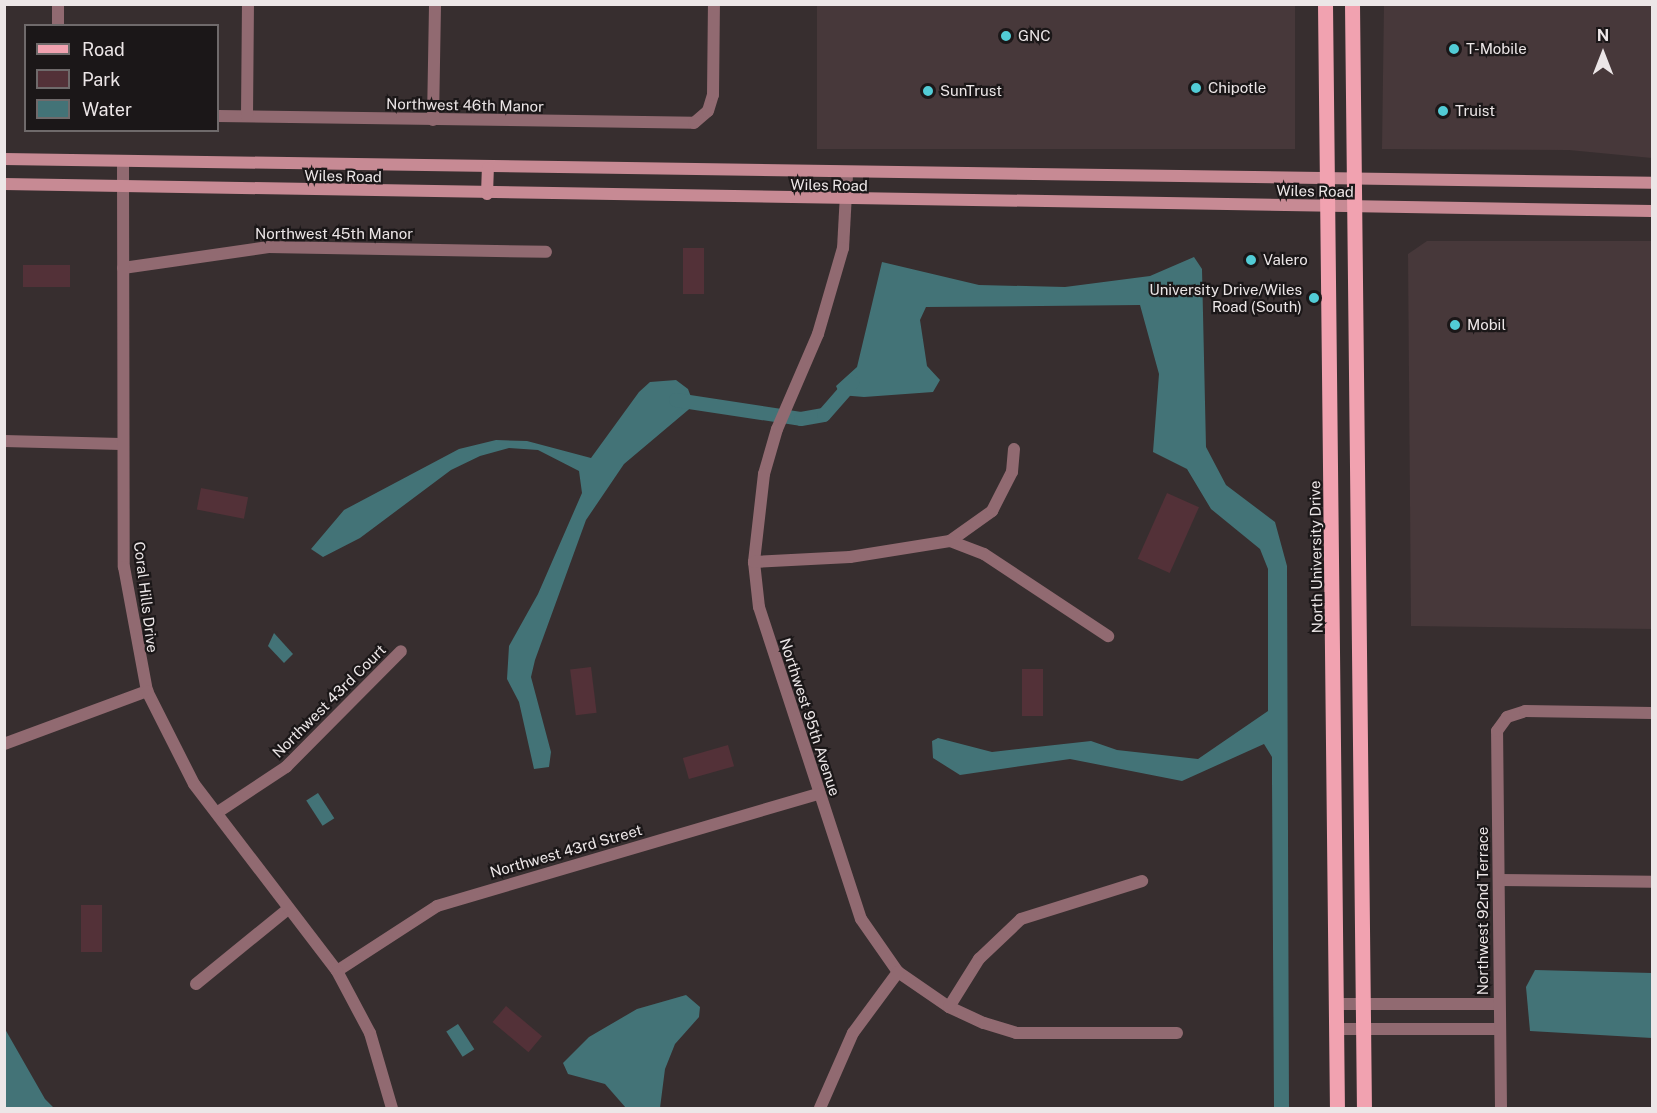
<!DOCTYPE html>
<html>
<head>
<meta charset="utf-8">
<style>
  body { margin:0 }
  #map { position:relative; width:1657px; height:1113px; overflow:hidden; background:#372e2f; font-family:"Public Sans",sans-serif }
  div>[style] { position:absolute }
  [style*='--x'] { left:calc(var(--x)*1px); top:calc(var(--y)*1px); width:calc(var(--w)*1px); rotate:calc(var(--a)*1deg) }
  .built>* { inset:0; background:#47383a; transform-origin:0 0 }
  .green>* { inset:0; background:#533138; transform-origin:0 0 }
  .water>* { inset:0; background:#437377; transform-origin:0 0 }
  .canal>* { height:14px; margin:-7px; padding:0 7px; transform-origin:7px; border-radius:7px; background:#437377 }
  .minor>* { height:12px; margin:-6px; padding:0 6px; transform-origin:6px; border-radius:6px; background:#916a71 }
  .tertiary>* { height:12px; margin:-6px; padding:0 6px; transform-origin:6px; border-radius:6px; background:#916a71 }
  .secondary>* { height:12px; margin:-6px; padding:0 6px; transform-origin:6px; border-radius:6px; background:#c78a94 }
  .primary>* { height:15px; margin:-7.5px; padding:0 7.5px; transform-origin:7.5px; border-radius:7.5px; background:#f1a2b0 }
  .dots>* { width:16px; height:16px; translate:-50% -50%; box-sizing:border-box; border:3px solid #1b1718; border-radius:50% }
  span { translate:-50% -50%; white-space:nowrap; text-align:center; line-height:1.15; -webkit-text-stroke:4.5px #1b1718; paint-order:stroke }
  .poi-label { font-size:15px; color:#ece6e7 }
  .left { translate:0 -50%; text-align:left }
  .right { translate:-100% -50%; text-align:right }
  .street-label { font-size:15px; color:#ece6e7 }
  .frame { position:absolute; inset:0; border:6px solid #ece6e7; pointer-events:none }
  .legend { position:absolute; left:24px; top:24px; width:195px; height:108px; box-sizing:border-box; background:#1b1718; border:2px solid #6f6a6b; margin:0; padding:8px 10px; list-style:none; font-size:18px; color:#ece6e7 }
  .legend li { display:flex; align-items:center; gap:12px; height:30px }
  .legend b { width:30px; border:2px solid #6f6a6b }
  .north { position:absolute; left:1573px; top:24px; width:60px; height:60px; -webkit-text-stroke:4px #1b1718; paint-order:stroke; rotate:0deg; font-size:16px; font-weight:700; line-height:24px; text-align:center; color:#ece6e7 }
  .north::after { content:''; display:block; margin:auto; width:21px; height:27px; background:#ece6e7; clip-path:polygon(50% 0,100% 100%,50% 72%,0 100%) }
</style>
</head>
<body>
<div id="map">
  <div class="built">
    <i style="left:817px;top:5px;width:478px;height:144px"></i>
    <i style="clip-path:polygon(1384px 5px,1652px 5px,1652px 158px,1569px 150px,1382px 149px)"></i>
    <i style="clip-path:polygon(1427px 241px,1652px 241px,1652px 629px,1411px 626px,1408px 254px)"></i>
  </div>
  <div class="green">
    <i style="left:683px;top:248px;width:21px;height:46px"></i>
    <i style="left:23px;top:265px;width:47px;height:22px"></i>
    <i style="left:201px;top:488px;width:48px;height:22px;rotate:11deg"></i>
    <i style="left:1167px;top:493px;width:35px;height:72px;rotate:24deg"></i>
    <i style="left:591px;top:667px;width:46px;height:21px;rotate:83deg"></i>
    <i style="left:1022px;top:669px;width:21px;height:47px"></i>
    <i style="left:728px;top:745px;width:22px;height:47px;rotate:74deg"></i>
    <i style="left:81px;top:905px;width:21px;height:47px"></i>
    <i style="left:506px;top:1006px;width:47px;height:21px;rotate:40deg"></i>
  </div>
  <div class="water">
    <i style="clip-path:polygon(1194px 257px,1202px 269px,1206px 447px,1226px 485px,1275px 522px,1287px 566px,1289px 1108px,1274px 1108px,1272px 780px,1272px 757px,1264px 744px,1182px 781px,1070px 759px,960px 775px,933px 758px,932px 741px,938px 738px,992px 752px,1091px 741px,1117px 750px,1198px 759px,1268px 711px,1268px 569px,1260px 549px,1211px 509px,1187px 469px,1153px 452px,1159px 374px,1140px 305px,926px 307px,920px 320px,927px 366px,940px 380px,933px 392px,864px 397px,840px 395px,836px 386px,857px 367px,882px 262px,979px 285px,1065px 287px,1150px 276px)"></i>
    <i style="clip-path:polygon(676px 380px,688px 389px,694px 405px,624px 464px,586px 520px,535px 660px,531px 677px,551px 752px,549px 767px,534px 769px,519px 702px,507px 679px,509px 646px,538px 594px,582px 493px,579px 471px,538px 450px,509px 448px,480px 456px,451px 470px,360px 538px,323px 557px,311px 549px,344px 510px,459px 449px,496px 440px,527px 441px,591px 458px,639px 392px,650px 382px)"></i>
    <i style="clip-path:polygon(274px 633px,293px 654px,284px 663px,268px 646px)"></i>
    <i style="left:318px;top:793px;width:30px;height:14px;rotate:57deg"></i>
    <i style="clip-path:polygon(1535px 970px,1652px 973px,1652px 1038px,1530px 1031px,1526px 987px)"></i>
    <i style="clip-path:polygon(686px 995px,700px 1007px,699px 1017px,675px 1044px,665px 1069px,660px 1108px,626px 1108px,605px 1084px,568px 1074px,563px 1063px,589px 1037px,637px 1009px)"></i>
    <i style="left:458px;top:1024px;width:30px;height:14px;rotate:57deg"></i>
    <i style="clip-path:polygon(5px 1029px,45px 1099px,54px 1108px,5px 1108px)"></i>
  </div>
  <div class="canal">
    <i style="--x:676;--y:400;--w:126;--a:8.6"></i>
    <i style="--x:801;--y:419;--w:23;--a:-10"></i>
    <i style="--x:824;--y:415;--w:43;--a:-48.8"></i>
  </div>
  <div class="minor">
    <i style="--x:58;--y:4;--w:22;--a:90"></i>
    <i style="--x:218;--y:116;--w:476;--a:0.8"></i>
    <i style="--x:694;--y:123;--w:18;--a:-41"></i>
    <i style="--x:708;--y:111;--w:17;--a:-73"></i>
    <i style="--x:713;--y:95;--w:91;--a:-89.4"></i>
    <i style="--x:247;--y:116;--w:112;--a:-89.5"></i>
    <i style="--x:433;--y:120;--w:116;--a:-89"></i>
    <i style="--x:847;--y:175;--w:73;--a:93.1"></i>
    <i style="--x:843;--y:248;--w:90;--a:106.2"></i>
    <i style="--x:818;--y:334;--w:103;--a:113.3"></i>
    <i style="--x:777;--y:429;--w:47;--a:106.1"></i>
    <i style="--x:764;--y:474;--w:89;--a:96.5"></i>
    <i style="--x:754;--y:562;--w:45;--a:83.7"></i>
    <i style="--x:759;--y:607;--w:328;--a:71.9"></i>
    <i style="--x:861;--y:919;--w:65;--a:55.1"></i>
    <i style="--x:898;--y:972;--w:62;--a:34.5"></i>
    <i style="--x:949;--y:1007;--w:38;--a:25"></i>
    <i style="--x:984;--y:1023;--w:34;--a:17"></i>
    <i style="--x:1016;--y:1033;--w:161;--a:0"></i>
    <i style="--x:123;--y:268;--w:147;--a:-8.2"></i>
    <i style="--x:268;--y:247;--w:278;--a:1"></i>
    <i style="--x:4;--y:441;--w:117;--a:1.5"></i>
    <i style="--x:950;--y:541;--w:52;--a:-35.5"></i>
    <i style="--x:992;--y:511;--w:44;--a:-62.9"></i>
    <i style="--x:1012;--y:472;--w:23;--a:-85"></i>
    <i style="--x:754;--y:562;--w:96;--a:-3"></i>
    <i style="--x:850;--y:557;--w:101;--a:-9.1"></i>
    <i style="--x:950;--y:541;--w:36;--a:21"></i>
    <i style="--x:984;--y:554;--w:149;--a:33.5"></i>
    <i style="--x:4;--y:744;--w:153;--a:-20.3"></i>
    <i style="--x:218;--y:812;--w:82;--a:-33.5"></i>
    <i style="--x:286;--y:767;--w:163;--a:-45.2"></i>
    <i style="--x:1499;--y:880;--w:153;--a:0.7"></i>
    <i style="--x:337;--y:971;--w:119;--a:-33"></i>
    <i style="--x:437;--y:906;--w:397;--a:-16.4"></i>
    <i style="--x:196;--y:984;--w:119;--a:-39.2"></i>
    <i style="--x:1335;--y:1004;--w:163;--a:0"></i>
    <i style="--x:949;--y:1007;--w:57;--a:-58"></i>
    <i style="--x:979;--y:959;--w:58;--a:-43.6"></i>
    <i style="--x:1021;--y:919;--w:127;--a:-17.4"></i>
    <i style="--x:1336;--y:1029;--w:162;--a:0"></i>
    <i style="--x:820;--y:1108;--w:82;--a:-66.3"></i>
    <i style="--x:853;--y:1033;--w:76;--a:-53.6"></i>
    <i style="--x:1501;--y:1108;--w:377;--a:-90.6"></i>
    <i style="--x:1497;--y:731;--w:17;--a:-54"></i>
    <i style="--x:1507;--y:717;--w:19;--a:-18"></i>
    <i style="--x:1525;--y:711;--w:127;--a:0.9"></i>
  </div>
  <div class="tertiary">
    <i style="--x:123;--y:161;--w:406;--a:89.9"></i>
    <i style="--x:124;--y:567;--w:126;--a:79.5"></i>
    <i style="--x:147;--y:691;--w:104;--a:63.2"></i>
    <i style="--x:194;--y:784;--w:235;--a:52.6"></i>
    <i style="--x:337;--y:971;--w:70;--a:62"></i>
    <i style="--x:370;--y:1033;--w:78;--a:73.7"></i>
  </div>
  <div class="secondary">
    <i style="--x:4;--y:159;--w:1648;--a:0.83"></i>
    <i style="--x:4;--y:184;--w:1648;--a:0.94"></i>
    <i style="--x:487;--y:194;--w:26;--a:-88"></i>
  </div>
  <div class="primary">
    <i style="--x:1325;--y:4;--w:1104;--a:89.38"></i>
    <i style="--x:1352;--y:4;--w:1104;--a:89.38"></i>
  </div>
  <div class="dots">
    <i style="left:1006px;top:36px;background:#52ccd6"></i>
    <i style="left:1454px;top:49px;background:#52ccd6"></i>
    <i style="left:1196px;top:88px;background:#52ccd6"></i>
    <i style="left:928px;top:91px;background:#52ccd6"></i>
    <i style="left:1443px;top:111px;background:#52ccd6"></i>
    <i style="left:1251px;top:260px;background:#52ccd6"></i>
    <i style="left:1314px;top:298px;background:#52ccd6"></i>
    <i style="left:1455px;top:325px;background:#52ccd6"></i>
  </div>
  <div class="poi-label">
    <span class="left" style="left:1018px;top:36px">GNC</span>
    <span class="left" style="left:1466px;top:49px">T-Mobile</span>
    <span class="left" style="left:1208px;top:88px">Chipotle</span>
    <span class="left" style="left:940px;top:91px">SunTrust</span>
    <span class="left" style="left:1455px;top:111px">Truist</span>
    <span class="left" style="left:1263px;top:260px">Valero</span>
    <span class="right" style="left:1302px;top:298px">University Drive/Wiles<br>Road (South)</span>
    <span class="left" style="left:1467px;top:325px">Mobil</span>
  </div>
  <div class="street-label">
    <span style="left:465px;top:105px;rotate:1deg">Northwest 46th Manor</span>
    <span style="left:343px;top:176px;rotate:1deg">Wiles Road</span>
    <span style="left:829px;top:185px;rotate:1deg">Wiles Road</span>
    <span style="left:1315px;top:191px;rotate:1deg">Wiles Road</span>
    <span style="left:334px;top:234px">Northwest 45th Manor</span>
    <span style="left:1316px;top:557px;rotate:-91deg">North University Drive</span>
    <span style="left:146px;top:597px;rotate:83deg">Coral Hills Drive</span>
    <span style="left:329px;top:701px;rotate:-45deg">Northwest 43rd Court</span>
    <span style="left:810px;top:717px;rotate:72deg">Northwest 95th Avenue</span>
    <span style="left:566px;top:851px;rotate:-16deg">Northwest 43rd Street</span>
    <span style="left:1483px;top:911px;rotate:-90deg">Northwest 92nd Terrace</span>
  </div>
  <div class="frame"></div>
  <ul class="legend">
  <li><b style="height:8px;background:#f1a2b0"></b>Road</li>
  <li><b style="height:16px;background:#533138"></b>Park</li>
  <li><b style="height:16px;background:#437377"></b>Water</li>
  </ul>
  <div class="north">N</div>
</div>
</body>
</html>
